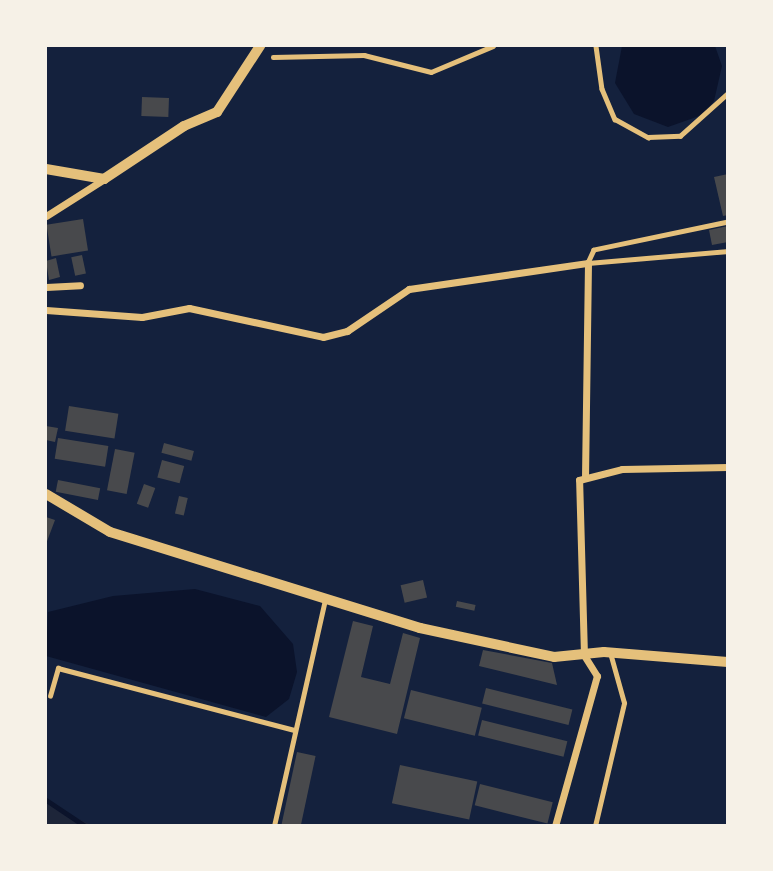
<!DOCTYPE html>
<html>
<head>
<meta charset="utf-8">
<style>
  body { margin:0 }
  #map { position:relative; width:773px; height:871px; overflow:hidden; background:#14213d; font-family:Arial,sans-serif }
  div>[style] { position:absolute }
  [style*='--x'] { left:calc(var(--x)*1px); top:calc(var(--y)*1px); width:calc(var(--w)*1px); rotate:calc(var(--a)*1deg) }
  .green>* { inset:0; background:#1d2539 }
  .water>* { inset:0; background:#0b132b }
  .stream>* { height:5px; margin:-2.5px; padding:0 2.5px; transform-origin:2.5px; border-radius:2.5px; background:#0b132b }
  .building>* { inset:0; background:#48494c; transform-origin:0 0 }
  .service>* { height:4.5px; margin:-2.25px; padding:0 2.25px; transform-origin:2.25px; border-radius:2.25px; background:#e5c07b }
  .minor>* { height:7px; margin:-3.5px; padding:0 3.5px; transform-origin:3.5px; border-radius:3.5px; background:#e5c07b }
  .tertiary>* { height:10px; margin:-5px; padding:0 5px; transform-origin:5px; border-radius:5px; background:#e5c07b }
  span { translate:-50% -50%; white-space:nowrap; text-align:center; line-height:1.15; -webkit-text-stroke:7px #f6f1e7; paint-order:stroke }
  .frame { position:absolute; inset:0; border:47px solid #f6f1e7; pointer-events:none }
</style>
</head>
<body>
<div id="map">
  <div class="green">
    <i style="clip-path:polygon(46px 803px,91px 825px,46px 825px)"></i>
  </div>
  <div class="water">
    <i style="clip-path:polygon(622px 46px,715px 46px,722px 66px,714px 101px,702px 115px,668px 127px,634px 114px,615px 83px)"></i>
    <i style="clip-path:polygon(195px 589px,260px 606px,293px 644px,297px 672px,289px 699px,266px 717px,46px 656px,48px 612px,113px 596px)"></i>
  </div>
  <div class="stream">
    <i style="--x:46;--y:800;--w:47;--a:33.7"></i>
  </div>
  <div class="building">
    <i style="left:142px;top:97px;width:27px;height:19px;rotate:2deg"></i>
    <i style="clip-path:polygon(728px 174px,728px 215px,723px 216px,714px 177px)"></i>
    <i style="left:83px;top:219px;width:32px;height:37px;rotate:81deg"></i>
    <i style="clip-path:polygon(728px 226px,728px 242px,712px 245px,709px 230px)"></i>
    <i style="left:82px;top:255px;width:19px;height:11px;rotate:78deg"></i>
    <i style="clip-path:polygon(56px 258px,60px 277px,49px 280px,46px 261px)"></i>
    <i style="left:69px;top:406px;width:50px;height:25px;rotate:9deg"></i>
    <i style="clip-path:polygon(46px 426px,58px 428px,55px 442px,46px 440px)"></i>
    <i style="left:58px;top:438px;width:51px;height:21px;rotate:9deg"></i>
    <i style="left:164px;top:443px;width:31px;height:10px;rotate:15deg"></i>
    <i style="left:115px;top:449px;width:20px;height:42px;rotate:11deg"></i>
    <i style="left:162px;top:460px;width:23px;height:18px;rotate:15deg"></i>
    <i style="left:58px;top:480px;width:43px;height:12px;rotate:11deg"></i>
    <i style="left:144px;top:484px;width:12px;height:21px;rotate:20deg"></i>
    <i style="left:179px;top:496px;width:9px;height:18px;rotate:13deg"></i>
    <i style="clip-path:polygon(46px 517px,55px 520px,46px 544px)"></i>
    <i style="left:423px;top:580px;width:18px;height:23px;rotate:77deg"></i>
    <i style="left:457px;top:601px;width:19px;height:6px;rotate:12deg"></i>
    <i style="clip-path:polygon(353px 621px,373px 626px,361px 677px,390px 684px,403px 633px,420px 638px,397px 734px,329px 717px)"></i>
    <i style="clip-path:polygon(483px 650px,552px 663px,557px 685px,479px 666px)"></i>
    <i style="left:486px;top:688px;width:89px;height:16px;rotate:14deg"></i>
    <i style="left:411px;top:690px;width:73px;height:29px;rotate:14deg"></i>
    <i style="left:482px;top:720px;width:88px;height:16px;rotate:14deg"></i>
    <i style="left:297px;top:752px;width:19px;height:76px;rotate:12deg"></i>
    <i style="left:400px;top:765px;width:79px;height:39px;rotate:12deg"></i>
    <i style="left:480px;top:784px;width:75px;height:22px;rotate:14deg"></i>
  </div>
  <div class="service">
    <i style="--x:596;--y:46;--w:43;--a:82.1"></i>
    <i style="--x:602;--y:89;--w:33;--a:67"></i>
    <i style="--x:615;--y:119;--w:38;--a:29"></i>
    <i style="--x:648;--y:137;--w:32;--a:-2"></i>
    <i style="--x:680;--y:136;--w:64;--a:-41.9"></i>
    <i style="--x:273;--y:57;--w:91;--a:-1.3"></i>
    <i style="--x:364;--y:55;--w:69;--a:14.2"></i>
    <i style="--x:431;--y:72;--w:67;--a:-22.8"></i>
    <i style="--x:728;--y:222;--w:137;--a:168.2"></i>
    <i style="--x:594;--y:250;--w:14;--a:115"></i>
    <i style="--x:588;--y:263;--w:141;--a:-4.9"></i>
    <i style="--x:50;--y:696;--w:29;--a:-74"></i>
    <i style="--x:58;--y:668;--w:245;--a:14.7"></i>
    <i style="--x:274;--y:826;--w:233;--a:-77.3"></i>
    <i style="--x:595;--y:826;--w:126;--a:-76.7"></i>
    <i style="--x:624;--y:703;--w:52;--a:-105.6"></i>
  </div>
  <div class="minor">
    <i style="--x:46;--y:216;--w:69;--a:-32.5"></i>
    <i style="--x:46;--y:287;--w:34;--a:-3"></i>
    <i style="--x:46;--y:310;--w:96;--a:4.2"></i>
    <i style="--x:142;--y:317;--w:48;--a:-10.8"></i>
    <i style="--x:189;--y:308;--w:137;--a:12.2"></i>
    <i style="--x:323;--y:337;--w:25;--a:-14"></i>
    <i style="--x:347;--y:331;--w:75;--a:-34.1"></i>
    <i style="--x:409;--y:289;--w:181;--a:-8.3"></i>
    <i style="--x:588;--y:263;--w:215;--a:90.8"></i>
    <i style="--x:555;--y:826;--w:156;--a:-74.4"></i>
    <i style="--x:597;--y:676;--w:25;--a:-122"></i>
    <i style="--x:584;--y:655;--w:175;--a:-91.6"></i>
    <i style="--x:579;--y:480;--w:44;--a:-14.3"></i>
    <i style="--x:622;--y:469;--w:106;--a:-1.1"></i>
  </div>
  <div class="tertiary">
    <i style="--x:46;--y:169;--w:59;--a:9.8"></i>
    <i style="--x:104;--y:179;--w:96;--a:-33.5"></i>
    <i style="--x:184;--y:126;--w:36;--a:-23"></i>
    <i style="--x:217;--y:112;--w:79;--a:-56.9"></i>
    <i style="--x:46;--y:494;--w:74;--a:30.7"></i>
    <i style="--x:110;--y:532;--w:325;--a:17.2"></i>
    <i style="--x:420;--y:628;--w:137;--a:12.2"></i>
    <i style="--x:554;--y:657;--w:50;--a:-5.7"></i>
    <i style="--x:604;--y:652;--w:124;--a:4.6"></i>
  </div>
  <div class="frame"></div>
</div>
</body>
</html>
